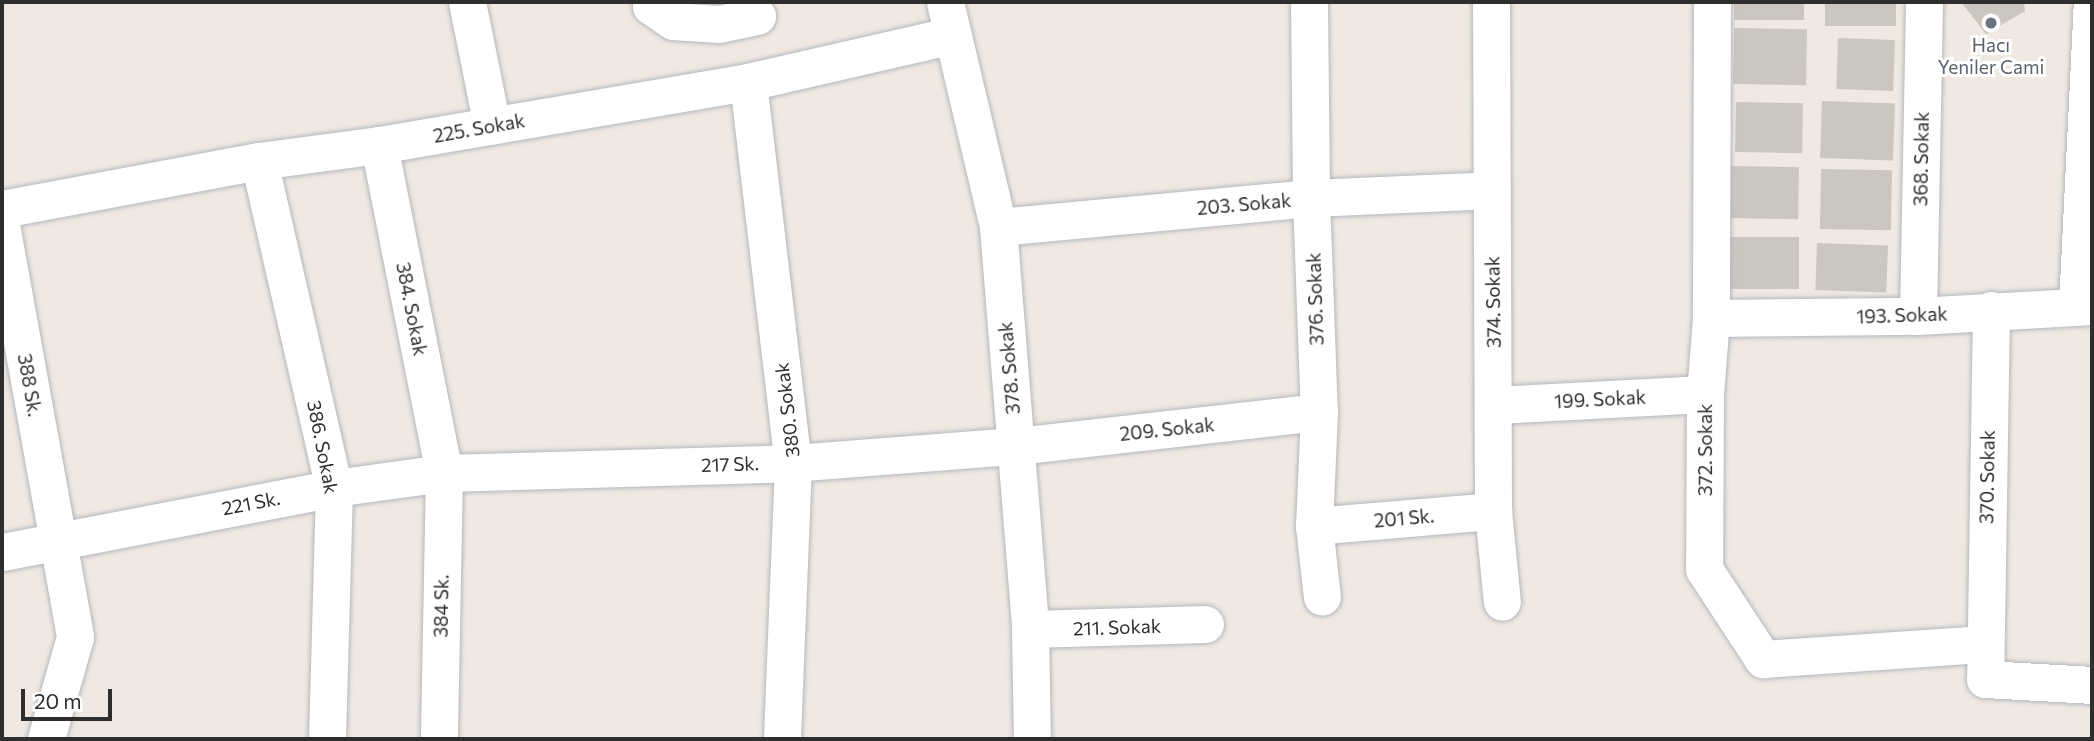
<!DOCTYPE html>
<html>
<head>
<meta charset="utf-8">
<style>
  body { margin:0 }
  #map { position:relative; width:2094px; height:741px; overflow:hidden; background:#efe9e1; font-family:Commissioner,sans-serif }
  div>[style] { position:absolute }
  [style*='--x'] { left:calc(var(--x)*1px); top:calc(var(--y)*1px); width:calc(var(--w)*1px); rotate:calc(var(--a)*1deg) }
  .building>* { inset:0; background:#cbc7bf; transform-origin:0 0 }
  .roads { filter:drop-shadow(0 0 2px #b4b7c1) drop-shadow(0 0 2px #b4b7c1) }
  .minor>* { height:37px; margin:-18.5px; padding:0 18.5px; transform-origin:18.5px; border-radius:18.5px; background:#fff }
  .dots>* { width:19px; height:19px; translate:-50% -50%; box-sizing:border-box; border:4px solid #fff; border-radius:50% }
  span { translate:-50% -50%; white-space:nowrap; text-align:center; line-height:1.15; -webkit-text-stroke:6px #fff; paint-order:stroke }
  .worship-label { font-size:19px; color:#5b616d }
  .street-label { font-size:19px; color:#2e2e2e }
  .frame { position:absolute; inset:0; border:4px solid #2e2e2e; pointer-events:none }
  .scale { position:absolute; left:21px; top:689px; width:91px; height:32px; box-sizing:border-box; border:4px solid #2e2e2e; border-top:0; padding-left:9px; font-size:21px; line-height:24px; white-space:nowrap; color:#2e2e2e; -webkit-text-stroke:5px #fff; paint-order:stroke }
</style>
</head>
<body>
<div id="map">
  <div class="building">
    <i style="left:1734px;top:2px;width:70px;height:18px"></i>
    <i style="left:1825px;top:2px;width:71px;height:24px"></i>
    <i style="clip-path:polygon(1961px 2px,2024px 2px,2025px 11px,1986px 34px)"></i>
    <i style="left:1734px;top:28px;width:73px;height:56px;rotate:1deg"></i>
    <i style="left:1838px;top:38px;width:57px;height:51px;rotate:2deg"></i>
    <i style="left:1822px;top:101px;width:73px;height:57px;rotate:2deg"></i>
    <i style="left:1736px;top:102px;width:67px;height:50px;rotate:1deg"></i>
    <i style="left:1730px;top:166px;width:69px;height:52px;rotate:1deg"></i>
    <i style="left:1821px;top:169px;width:71px;height:60px;rotate:1deg"></i>
    <i style="left:1799px;top:237px;width:52px;height:72px;rotate:90deg"></i>
    <i style="left:1817px;top:243px;width:71px;height:47px;rotate:2deg"></i>
  </div>
  <div class="roads">
    <div class="minor">
      <i style="--x:467;--y:2;--w:126;--a:78.6"></i>
      <i style="--x:651;--y:2;--w:4;--a:90"></i>
      <i style="--x:651;--y:6;--w:27;--a:34"></i>
      <i style="--x:673;--y:21;--w:46;--a:3.7"></i>
      <i style="--x:719;--y:24;--w:39;--a:-12"></i>
      <i style="--x:945;--y:2;--w:231;--a:76.7"></i>
      <i style="--x:998;--y:227;--w:403;--a:85.4"></i>
      <i style="--x:1030;--y:629;--w:110;--a:89"></i>
      <i style="--x:1309;--y:2;--w:196;--a:89.4"></i>
      <i style="--x:1311;--y:198;--w:214;--a:87.9"></i>
      <i style="--x:1319;--y:412;--w:114;--a:92.5"></i>
      <i style="--x:1314;--y:526;--w:71;--a:83.6"></i>
      <i style="--x:1491;--y:2;--w:509;--a:89.77"></i>
      <i style="--x:1493;--y:511;--w:91;--a:84.4"></i>
      <i style="--x:1712;--y:2;--w:316;--a:90.2"></i>
      <i style="--x:1711;--y:318;--w:76;--a:94.5"></i>
      <i style="--x:1705;--y:394;--w:175;--a:90.3"></i>
      <i style="--x:1704;--y:569;--w:108;--a:56.8"></i>
      <i style="--x:1763;--y:659;--w:222;--a:-3.9"></i>
      <i style="--x:748;--y:82;--w:384;--a:83.3"></i>
      <i style="--x:793;--y:463;--w:276;--a:92.3"></i>
      <i style="--x:379;--y:145;--w:334;--a:78.8"></i>
      <i style="--x:444;--y:473;--w:266;--a:91.1"></i>
      <i style="--x:259;--y:161;--w:335;--a:77.1"></i>
      <i style="--x:334;--y:488;--w:251;--a:91.6"></i>
      <i style="--x:2;--y:209;--w:261;--a:-10.6"></i>
      <i style="--x:259;--y:161;--w:121;--a:-7.6"></i>
      <i style="--x:379;--y:145;--w:374;--a:-9.7"></i>
      <i style="--x:748;--y:82;--w:210;--a:-12.9"></i>
      <i style="--x:998;--y:227;--w:314;--a:-5.3"></i>
      <i style="--x:1311;--y:198;--w:181;--a:-2.5"></i>
      <i style="--x:2;--y:230;--w:413;--a:79.8"></i>
      <i style="--x:75;--y:637;--w:106;--a:105.9"></i>
      <i style="--x:2077;--y:306;--w:304;--a:-87.2"></i>
      <i style="--x:1991;--y:310;--w:369;--a:90.9"></i>
      <i style="--x:1985;--y:679;--w:107;--a:3.2"></i>
      <i style="--x:1918;--y:316;--w:314;--a:-88.9"></i>
      <i style="--x:1711;--y:318;--w:207;--a:-0.6"></i>
      <i style="--x:1918;--y:316;--w:174;--a:-3.3"></i>
      <i style="--x:1495;--y:405;--w:210;--a:-3"></i>
      <i style="--x:1314;--y:526;--w:180;--a:-4.8"></i>
      <i style="--x:2;--y:552;--w:338;--a:-10.9"></i>
      <i style="--x:334;--y:488;--w:111;--a:-7.8"></i>
      <i style="--x:444;--y:473;--w:349;--a:-1.6"></i>
      <i style="--x:793;--y:463;--w:224;--a:-4.4"></i>
      <i style="--x:1016;--y:446;--w:305;--a:-6.4"></i>
      <i style="--x:1030;--y:629;--w:175;--a:-1.6"></i>
    </div>
  </div>
  <div class="dots">
    <i style="left:1991px;top:23px;background:#6b7280"></i>
  </div>
  <div class="worship-label">
    <span style="left:1991px;top:56px">Hacı<br>Yeniler Cami</span>
  </div>
  <div class="street-label">
    <span style="left:479px;top:128px;rotate:-10deg">225. Sokak</span>
    <span style="left:1921px;top:159px;rotate:-89deg">368. Sokak</span>
    <span style="left:1244px;top:204px;rotate:-5deg">203. Sokak</span>
    <span style="left:1315px;top:299px;rotate:-92deg">376. Sokak</span>
    <span style="left:1493px;top:302px;rotate:-91deg">374. Sokak</span>
    <span style="left:412px;top:309px;rotate:79deg">384. Sokak</span>
    <span style="left:1902px;top:315px;rotate:-2deg">193. Sokak</span>
    <span style="left:1009px;top:368px;rotate:-95deg">378. Sokak</span>
    <span style="left:30px;top:385px;rotate:80deg">388 Sk.</span>
    <span style="left:1600px;top:399px;rotate:-3deg">199. Sokak</span>
    <span style="left:787px;top:410px;rotate:-97deg">380. Sokak</span>
    <span style="left:1167px;top:429px;rotate:-6deg">209. Sokak</span>
    <span style="left:323px;top:447px;rotate:79deg">386. Sokak</span>
    <span style="left:1705px;top:450px;rotate:-90deg">372. Sokak</span>
    <span style="left:730px;top:464px;rotate:-2deg">217 Sk.</span>
    <span style="left:1987px;top:477px;rotate:-89deg">370. Sokak</span>
    <span style="left:251px;top:503px;rotate:-11deg">221 Sk.</span>
    <span style="left:1404px;top:518px;rotate:-5deg">201 Sk.</span>
    <span style="left:441px;top:606px;rotate:-89deg">384 Sk.</span>
    <span style="left:1117px;top:627px;rotate:-2deg">211. Sokak</span>
  </div>
  <div class="frame"></div>
  <div class="scale">20 m</div>
</div>
</body>
</html>
